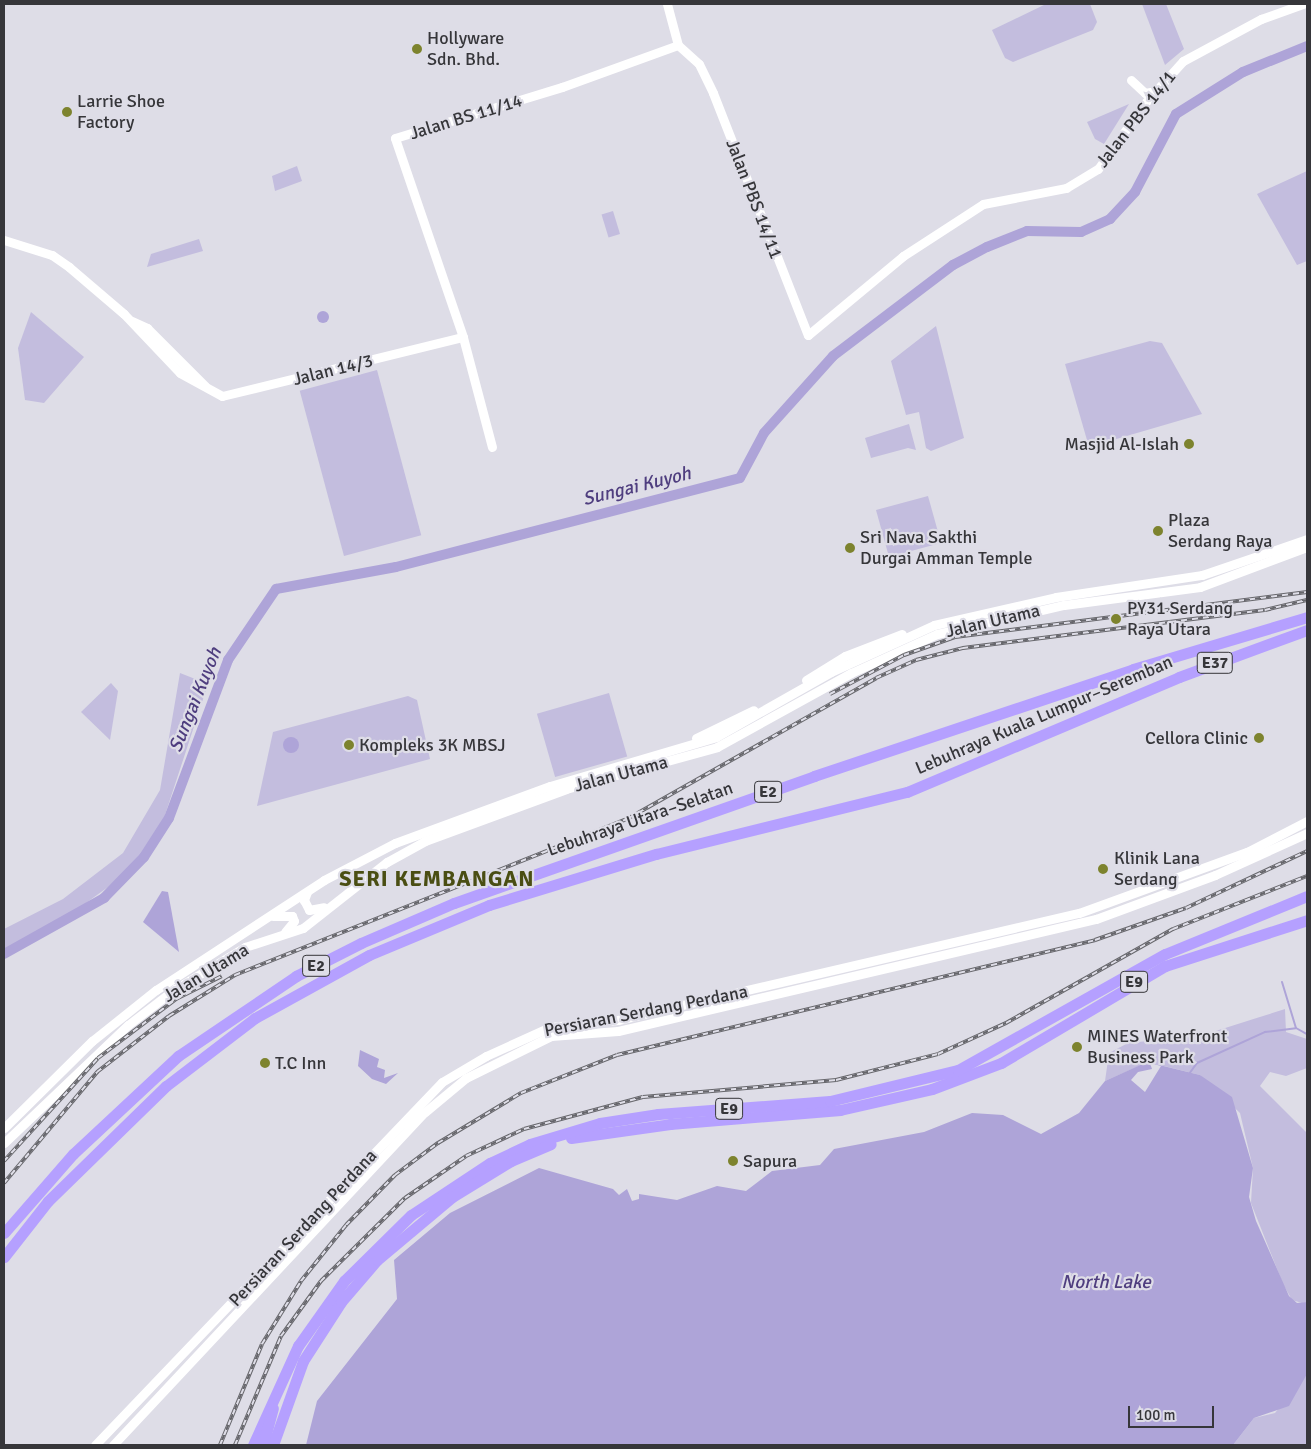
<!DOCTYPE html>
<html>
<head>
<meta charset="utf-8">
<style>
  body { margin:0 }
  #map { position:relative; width:1311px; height:1449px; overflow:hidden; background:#dedde7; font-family:Signika,sans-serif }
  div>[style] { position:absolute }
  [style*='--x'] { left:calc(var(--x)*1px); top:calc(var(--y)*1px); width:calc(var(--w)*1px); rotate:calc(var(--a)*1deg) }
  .green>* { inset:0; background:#c3bdde; transform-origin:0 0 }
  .water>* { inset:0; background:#aea4d8 }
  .round { border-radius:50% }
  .pier>* { inset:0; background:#dedde7 }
  .stream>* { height:2px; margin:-1px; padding:0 1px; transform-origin:1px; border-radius:1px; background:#aea4d8 }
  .river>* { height:10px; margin:-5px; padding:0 5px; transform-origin:5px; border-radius:5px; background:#aea4d8 }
  .secondary>* { height:9px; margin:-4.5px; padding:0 4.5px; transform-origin:4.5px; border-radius:4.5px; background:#fff }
  .highway>* { height:11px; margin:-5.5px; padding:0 5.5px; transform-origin:5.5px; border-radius:5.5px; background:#b5a0ff }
  .rail>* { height:4px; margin-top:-2px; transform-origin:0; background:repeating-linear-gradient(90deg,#dedde7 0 5.5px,#66666b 0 11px); box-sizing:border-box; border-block:1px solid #66666b }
  .dots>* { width:14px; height:14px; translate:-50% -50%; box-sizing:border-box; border:2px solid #dedde7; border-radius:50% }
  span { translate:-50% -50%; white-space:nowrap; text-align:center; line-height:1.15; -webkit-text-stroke:4.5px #dedde7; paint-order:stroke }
  .shield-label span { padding:1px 4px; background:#dedde7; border:1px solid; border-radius:4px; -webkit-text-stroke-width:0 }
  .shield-label { font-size:16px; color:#36363a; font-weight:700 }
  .poi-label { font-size:18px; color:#36363a }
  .left { translate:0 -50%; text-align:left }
  .right { translate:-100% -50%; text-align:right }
  .street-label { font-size:18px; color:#36363a }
  .water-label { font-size:19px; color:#4f3e7f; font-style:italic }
  .district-label { font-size:22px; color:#4a4e13; font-weight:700; letter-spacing:1px }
  .frame { position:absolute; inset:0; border:5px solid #36363a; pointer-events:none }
  .scale { position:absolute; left:1128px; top:1406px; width:86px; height:22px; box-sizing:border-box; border:2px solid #36363a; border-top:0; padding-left:6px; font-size:15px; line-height:18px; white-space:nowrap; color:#36363a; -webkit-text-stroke:4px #dedde7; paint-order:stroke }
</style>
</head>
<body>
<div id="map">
  <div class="green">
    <i style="clip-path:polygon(1046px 4px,1090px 4px,1097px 22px,1093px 30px,1013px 62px,1005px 58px,992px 30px)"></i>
    <i style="clip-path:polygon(1142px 4px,1166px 4px,1184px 49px,1165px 65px)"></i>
    <i style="clip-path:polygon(1129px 104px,1104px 144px,1095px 139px,1087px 122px)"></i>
    <i style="clip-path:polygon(297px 166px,302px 181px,275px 191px,272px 176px)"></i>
    <i style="clip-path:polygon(1307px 171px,1307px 261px,1297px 265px,1257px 194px)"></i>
    <i style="left:613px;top:211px;width:24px;height:12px;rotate:73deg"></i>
    <i style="clip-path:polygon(199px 239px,203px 251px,147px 267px,151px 254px)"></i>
    <i style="clip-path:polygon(31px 312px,84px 357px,44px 403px,25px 400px,18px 348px)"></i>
    <i style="clip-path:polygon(936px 326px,964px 438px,931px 451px,926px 448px,919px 412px,906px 415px,891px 361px)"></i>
    <i style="clip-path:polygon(1150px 341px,1162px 343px,1202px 414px,1089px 447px,1065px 364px)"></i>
    <i style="left:377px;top:370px;width:171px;height:80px;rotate:75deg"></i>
    <i style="clip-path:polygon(909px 424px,916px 450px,908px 448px,871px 458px,865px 438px)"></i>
    <i style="clip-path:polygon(928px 496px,940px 539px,937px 544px,889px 557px,876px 510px)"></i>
    <i style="clip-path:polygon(180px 673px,208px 684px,162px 824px,138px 860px,108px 887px,68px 916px,4px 949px,4px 929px,63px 899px,123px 853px,160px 790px)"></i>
    <i style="clip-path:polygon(111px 683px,118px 691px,110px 740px,81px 712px)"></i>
    <i style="left:609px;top:693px;width:66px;height:75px;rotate:74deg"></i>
    <i style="clip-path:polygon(408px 696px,417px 700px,430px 759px,257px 806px,273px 732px)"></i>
    <i style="clip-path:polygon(1285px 1009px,1286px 1032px,1307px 1039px,1307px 1068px,1286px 1076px,1270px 1072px,1260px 1086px,1307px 1133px,1307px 1302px,1302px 1303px,1292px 1300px,1283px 1284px,1251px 1203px,1253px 1168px,1240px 1113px,1200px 1075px,1148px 1062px,1105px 1081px,1109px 1053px,1128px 1043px,1200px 1036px)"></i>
    <i style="clip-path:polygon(1307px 1374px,1307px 1444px,1233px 1445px,1254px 1418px,1275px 1413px)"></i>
  </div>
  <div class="water">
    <i class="round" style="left:317px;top:311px;width:12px;height:12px"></i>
    <i class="round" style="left:283px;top:737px;width:16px;height:16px"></i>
    <i style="clip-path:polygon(162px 891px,168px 892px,179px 952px,143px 922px)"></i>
    <i style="clip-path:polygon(360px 1050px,379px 1059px,377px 1067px,385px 1070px,384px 1078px,398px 1073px,386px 1084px,372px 1079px,358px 1066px)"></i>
    <i style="clip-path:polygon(1147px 1062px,1200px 1075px,1232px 1097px,1253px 1168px,1249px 1197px,1256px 1221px,1289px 1296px,1297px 1303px,1307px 1302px,1307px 1374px,1289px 1406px,1254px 1418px,1233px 1445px,306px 1445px,317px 1401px,397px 1299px,394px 1260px,450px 1213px,539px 1168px,613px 1189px,619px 1195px,627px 1189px,632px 1201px,639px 1199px,639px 1194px,677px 1200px,717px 1186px,746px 1191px,772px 1171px,820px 1165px,834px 1149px,924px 1132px,972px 1113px,1003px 1115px,1041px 1134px,1079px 1113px,1105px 1081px)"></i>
  </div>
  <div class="pier">
    <i style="clip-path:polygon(1150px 1063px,1161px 1066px,1145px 1092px,1131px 1080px,1138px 1072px,1152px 1069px)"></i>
  </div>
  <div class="stream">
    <i style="--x:1282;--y:982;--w:48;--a:73.1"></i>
    <i style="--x:1189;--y:1074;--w:14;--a:-54"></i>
    <i style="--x:1197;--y:1063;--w:75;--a:-24.5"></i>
    <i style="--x:1265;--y:1032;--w:31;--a:-7"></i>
    <i style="--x:1296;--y:1028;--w:13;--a:29"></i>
  </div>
  <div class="river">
    <i style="--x:4;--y:954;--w:115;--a:-29.2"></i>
    <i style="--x:104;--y:898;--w:57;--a:-45.7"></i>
    <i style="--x:144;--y:857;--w:46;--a:-57.3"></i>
    <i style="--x:169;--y:818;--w:169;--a:-69.5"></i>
    <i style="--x:228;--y:660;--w:86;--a:-55.9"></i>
    <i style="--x:276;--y:589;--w:122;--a:-10.4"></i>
    <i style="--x:396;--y:567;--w:355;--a:-14.5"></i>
    <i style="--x:740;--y:478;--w:51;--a:-61.9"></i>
    <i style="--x:764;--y:433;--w:103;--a:-48.1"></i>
    <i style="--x:833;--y:356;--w:151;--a:-37.2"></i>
    <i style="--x:953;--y:265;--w:38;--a:-28"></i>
    <i style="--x:987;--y:247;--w:43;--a:-21.8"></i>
    <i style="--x:1027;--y:231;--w:54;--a:1.1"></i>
    <i style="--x:1081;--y:232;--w:32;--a:-24"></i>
    <i style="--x:1110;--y:219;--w:37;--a:-47"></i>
    <i style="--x:1135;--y:192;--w:88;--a:-62.3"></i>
    <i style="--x:1176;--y:114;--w:79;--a:-32.1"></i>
    <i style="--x:1243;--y:72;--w:69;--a:-22.1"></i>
  </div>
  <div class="secondary">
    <i style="--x:667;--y:4;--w:42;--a:75"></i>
    <i style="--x:678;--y:45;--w:28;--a:42"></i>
    <i style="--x:699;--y:64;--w:32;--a:64"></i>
    <i style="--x:713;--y:93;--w:260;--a:68.6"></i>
    <i style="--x:808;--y:335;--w:124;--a:-39.7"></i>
    <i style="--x:903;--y:256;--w:95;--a:-33"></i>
    <i style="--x:983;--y:204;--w:85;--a:-10.9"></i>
    <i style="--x:1066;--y:188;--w:37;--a:-31"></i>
    <i style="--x:1098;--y:169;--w:80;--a:-54.7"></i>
    <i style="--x:1144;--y:104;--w:58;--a:-47.8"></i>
    <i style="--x:1183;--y:61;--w:89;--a:-28.3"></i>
    <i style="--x:1261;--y:19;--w:45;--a:-19.7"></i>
    <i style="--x:1131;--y:80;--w:19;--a:43"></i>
    <i style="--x:1145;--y:93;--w:10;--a:-11"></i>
    <i style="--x:4;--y:240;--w:50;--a:17.4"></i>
    <i style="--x:52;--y:255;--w:21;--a:35"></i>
    <i style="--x:69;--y:267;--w:72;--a:40.5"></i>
    <i style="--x:124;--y:314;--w:81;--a:46.5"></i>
    <i style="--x:180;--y:373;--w:48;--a:28.7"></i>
    <i style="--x:222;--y:396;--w:248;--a:-13.8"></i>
    <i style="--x:132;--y:321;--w:17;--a:25"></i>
    <i style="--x:147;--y:328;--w:82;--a:45"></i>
    <i style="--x:492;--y:447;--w:114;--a:-104.8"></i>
    <i style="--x:463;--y:337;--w:210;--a:-108.9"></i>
    <i style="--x:395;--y:138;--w:175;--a:-17"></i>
    <i style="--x:562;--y:87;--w:123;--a:-19.9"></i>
    <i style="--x:806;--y:680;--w:46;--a:-31.6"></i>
    <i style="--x:845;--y:656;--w:61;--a:-21.1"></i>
    <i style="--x:696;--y:738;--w:64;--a:-25.8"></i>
    <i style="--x:307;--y:892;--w:9;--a:111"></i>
    <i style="--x:304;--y:900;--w:11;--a:63"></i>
    <i style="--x:309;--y:910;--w:15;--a:-11"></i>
    <i style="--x:273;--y:916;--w:19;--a:0"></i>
    <i style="--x:292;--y:916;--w:5;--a:68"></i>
    <i style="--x:294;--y:921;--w:14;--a:129"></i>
    <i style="--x:4;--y:1128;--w:124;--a:-44.7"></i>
    <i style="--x:92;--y:1041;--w:82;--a:-38.6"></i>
    <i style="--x:156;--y:990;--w:201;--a:-33.2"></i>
    <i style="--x:324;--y:880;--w:80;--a:-27.5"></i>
    <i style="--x:395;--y:843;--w:165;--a:-20.2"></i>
    <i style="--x:550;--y:786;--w:173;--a:-16.4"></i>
    <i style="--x:716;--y:737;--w:132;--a:-29.5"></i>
    <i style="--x:831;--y:672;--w:113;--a:-24.5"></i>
    <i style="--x:934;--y:625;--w:125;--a:-12.9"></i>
    <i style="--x:1056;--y:597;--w:148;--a:-8.6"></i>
    <i style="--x:1202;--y:575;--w:111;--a:-18.9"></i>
    <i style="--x:4;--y:1143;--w:171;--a:-43.6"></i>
    <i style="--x:128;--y:1025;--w:59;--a:-37.5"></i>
    <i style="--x:175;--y:989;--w:82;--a:-31"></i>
    <i style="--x:245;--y:947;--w:61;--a:-18.1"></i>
    <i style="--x:303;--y:928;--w:107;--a:-38.2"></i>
    <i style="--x:387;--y:862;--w:43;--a:-28.9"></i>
    <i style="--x:425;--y:841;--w:150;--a:-20.2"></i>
    <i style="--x:566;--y:789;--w:157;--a:-15.5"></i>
    <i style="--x:717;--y:747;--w:153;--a:-28.9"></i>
    <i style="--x:851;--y:673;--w:94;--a:-24.4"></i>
    <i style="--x:937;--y:634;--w:130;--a:-12.9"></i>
    <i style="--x:1064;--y:605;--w:137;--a:-7.5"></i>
    <i style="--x:1200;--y:587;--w:114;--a:-20.5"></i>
    <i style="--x:95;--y:1445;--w:502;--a:-46.29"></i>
    <i style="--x:442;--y:1082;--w:51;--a:-30.6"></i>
    <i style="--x:486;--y:1056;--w:70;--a:-24.4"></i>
    <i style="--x:550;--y:1027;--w:68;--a:-5.9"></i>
    <i style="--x:618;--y:1020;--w:473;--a:-13.1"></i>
    <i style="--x:1079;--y:913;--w:179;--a:-20"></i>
    <i style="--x:1247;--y:852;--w:68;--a:-27.3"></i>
    <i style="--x:113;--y:1445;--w:456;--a:-46.9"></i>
    <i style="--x:425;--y:1112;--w:53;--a:-39.7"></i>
    <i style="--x:466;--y:1078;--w:95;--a:-26.3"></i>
    <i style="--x:551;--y:1036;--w:67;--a:-4.3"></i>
    <i style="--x:618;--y:1031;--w:491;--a:-13.2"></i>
    <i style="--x:1096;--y:919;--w:127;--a:-20.3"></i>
    <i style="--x:1215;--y:875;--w:101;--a:-24.5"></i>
  </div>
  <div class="highway">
    <i style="--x:571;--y:1138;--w:100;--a:-8"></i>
    <i style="--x:670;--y:1124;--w:171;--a:-4.7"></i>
    <i style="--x:840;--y:1110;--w:94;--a:-12.9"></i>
    <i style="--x:932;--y:1089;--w:74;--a:-20.6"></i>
    <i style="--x:1001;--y:1063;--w:191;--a:-30.6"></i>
    <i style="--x:1165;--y:966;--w:149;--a:-17.9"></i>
    <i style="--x:4;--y:1233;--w:105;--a:-48.9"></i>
    <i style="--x:73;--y:1154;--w:144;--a:-43"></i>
    <i style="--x:178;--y:1056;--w:143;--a:-34.1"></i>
    <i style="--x:296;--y:976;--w:73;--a:-26.9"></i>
    <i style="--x:361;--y:943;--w:101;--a:-23.3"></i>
    <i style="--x:454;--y:903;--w:382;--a:-19.4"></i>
    <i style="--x:814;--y:776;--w:336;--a:-18.5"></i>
    <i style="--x:1133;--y:669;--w:182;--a:-16.6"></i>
    <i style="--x:4;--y:1257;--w:71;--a:-51.8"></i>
    <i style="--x:48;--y:1201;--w:165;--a:-44.3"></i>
    <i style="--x:166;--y:1086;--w:112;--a:-37.4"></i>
    <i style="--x:255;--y:1018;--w:130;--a:-28.9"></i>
    <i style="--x:369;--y:955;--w:130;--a:-22.6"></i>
    <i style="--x:489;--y:905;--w:175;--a:-17"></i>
    <i style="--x:656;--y:854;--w:259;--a:-13.9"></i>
    <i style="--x:907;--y:792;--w:295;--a:-22.9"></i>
    <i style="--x:1179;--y:677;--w:136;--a:-20.2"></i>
    <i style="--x:253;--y:1445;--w:109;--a:-65.6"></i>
    <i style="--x:298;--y:1346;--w:80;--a:-54.7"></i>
    <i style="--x:344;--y:1281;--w:94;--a:-44.6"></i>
    <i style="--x:411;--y:1215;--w:95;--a:-33.4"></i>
    <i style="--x:490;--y:1163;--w:44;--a:-25.4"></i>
    <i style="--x:530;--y:1144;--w:73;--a:-16.7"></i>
    <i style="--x:600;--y:1123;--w:59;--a:-8.8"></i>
    <i style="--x:658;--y:1114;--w:172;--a:-4.3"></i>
    <i style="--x:830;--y:1101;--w:132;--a:-13.6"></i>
    <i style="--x:958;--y:1070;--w:237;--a:-29.3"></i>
    <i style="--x:1165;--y:954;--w:153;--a:-22.2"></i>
    <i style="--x:263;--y:1445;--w:38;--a:-75"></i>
    <i style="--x:273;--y:1445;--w:89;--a:-70.3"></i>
    <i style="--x:303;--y:1361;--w:70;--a:-57.2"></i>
    <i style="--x:341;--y:1302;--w:55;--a:-49.4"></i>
    <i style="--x:377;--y:1260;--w:98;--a:-40"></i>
    <i style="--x:452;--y:1197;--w:69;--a:-31.4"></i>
    <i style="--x:511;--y:1161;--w:43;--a:-23"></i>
  </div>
  <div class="rail">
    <i style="--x:830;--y:694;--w:84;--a:-27.8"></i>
    <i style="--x:904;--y:655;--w:54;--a:-19.4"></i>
    <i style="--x:955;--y:637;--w:355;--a:-7.3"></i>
    <i style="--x:4;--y:1161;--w:139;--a:-47.6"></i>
    <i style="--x:98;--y:1058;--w:98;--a:-37.1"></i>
    <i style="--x:176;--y:999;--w:51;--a:-26.6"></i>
    <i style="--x:4;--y:1183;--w:145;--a:-50"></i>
    <i style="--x:97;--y:1072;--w:91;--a:-37.9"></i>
    <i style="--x:169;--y:1016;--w:78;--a:-31.8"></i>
    <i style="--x:235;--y:975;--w:424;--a:-21.7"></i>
    <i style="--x:629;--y:818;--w:284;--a:-29.5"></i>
    <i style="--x:876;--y:678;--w:44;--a:-24.2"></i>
    <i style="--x:916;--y:660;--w:49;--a:-14.3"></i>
    <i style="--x:963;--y:648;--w:304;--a:-7.2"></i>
    <i style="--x:1265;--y:610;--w:43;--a:-13.4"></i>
    <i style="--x:220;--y:1445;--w:109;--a:-67.4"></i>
    <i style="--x:262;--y:1344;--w:74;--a:-58.2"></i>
    <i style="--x:301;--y:1281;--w:72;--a:-51.2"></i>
    <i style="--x:346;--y:1225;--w:70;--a:-45.6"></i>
    <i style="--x:395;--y:1175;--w:54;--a:-36.7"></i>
    <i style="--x:438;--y:1143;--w:97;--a:-31.1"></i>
    <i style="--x:521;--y:1093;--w:103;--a:-21.6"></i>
    <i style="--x:617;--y:1055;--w:492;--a:-13.5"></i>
    <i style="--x:1095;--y:940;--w:96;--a:-19.4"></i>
    <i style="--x:1186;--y:908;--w:134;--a:-25.2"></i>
    <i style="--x:235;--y:1445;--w:118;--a:-67.1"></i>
    <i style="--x:281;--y:1336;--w:68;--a:-54"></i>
    <i style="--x:321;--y:1281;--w:118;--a:-44.7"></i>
    <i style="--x:405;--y:1198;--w:74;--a:-34.5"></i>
    <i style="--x:466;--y:1156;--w:64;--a:-25"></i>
    <i style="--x:524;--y:1129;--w:123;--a:-15.1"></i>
    <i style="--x:643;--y:1097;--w:194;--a:-5"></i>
    <i style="--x:836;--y:1080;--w:105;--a:-14.3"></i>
    <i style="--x:938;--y:1054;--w:75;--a:-24.5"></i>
    <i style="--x:1006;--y:1023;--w:192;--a:-29.4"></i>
    <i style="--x:1173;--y:929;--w:144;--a:-21.6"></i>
  </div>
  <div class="dots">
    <i style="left:417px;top:49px;background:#7d832e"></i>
    <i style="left:67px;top:112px;background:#7d832e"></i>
    <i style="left:1189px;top:444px;background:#7d832e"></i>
    <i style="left:1158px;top:531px;background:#7d832e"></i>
    <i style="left:850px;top:548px;background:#7d832e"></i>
    <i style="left:1116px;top:619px;background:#7d832e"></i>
    <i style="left:1259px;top:738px;background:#7d832e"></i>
    <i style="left:349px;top:745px;background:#7d832e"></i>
    <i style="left:1103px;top:869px;background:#7d832e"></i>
    <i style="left:1077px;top:1047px;background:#7d832e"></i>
    <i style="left:265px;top:1063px;background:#7d832e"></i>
    <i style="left:733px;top:1161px;background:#7d832e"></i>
  </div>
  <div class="shield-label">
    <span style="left:1215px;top:663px">E37</span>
    <span style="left:768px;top:792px">E2</span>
    <span style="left:316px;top:966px">E2</span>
    <span style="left:1134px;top:982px">E9</span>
    <span style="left:729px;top:1109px">E9</span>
  </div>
  <div class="poi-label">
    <span class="left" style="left:427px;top:49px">Hollyware<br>Sdn. Bhd.</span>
    <span class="left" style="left:77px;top:112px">Larrie Shoe<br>Factory</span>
    <span class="right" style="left:1179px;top:444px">Masjid Al-Islah</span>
    <span class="left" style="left:1168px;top:531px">Plaza<br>Serdang Raya</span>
    <span class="left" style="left:860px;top:548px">Sri Nava Sakthi<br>Durgai Amman Temple</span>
    <span class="left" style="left:1127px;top:619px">PY31 Serdang<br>Raya Utara</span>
    <span class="right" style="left:1248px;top:738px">Cellora Clinic</span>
    <span class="left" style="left:359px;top:745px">Kompleks 3K MBSJ</span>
    <span class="left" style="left:1114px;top:869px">Klinik Lana<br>Serdang</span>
    <span class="left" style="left:1087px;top:1047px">MINES Waterfront<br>Business Park</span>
    <span class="left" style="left:275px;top:1063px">T.C Inn</span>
    <span class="left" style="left:743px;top:1161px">Sapura</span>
  </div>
  <div class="street-label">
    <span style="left:466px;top:117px;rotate:-17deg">Jalan BS 11/14</span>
    <span style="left:1136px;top:119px;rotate:-52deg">Jalan PBS 14/1</span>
    <span style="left:754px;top:199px;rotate:69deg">Jalan PBS 14/11</span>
    <span style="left:333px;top:370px;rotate:-14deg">Jalan 14/3</span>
    <span style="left:993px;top:621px;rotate:-13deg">Jalan Utama</span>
    <span style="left:1044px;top:715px;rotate:-23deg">Lebuhraya Kuala Lumpur–Seremban</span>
    <span style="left:621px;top:774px;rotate:-15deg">Jalan Utama</span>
    <span style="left:640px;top:819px;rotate:-19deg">Lebuhraya Utara–Selatan</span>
    <span style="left:206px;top:973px;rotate:-31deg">Jalan Utama</span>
    <span style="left:646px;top:1011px;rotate:-11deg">Persiaran Serdang Perdana</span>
    <span style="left:303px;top:1228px;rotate:-47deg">Persiaran Serdang Perdana</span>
  </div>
  <div class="water-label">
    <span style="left:637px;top:487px;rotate:-14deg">Sungai Kuyoh</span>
    <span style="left:196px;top:700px;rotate:-68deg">Sungai Kuyoh</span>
    <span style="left:1106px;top:1283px">North Lake</span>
  </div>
  <div class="district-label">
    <span style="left:437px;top:879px">SERI KEMBANGAN</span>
  </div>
  <div class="frame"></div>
  <div class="scale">100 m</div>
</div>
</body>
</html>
